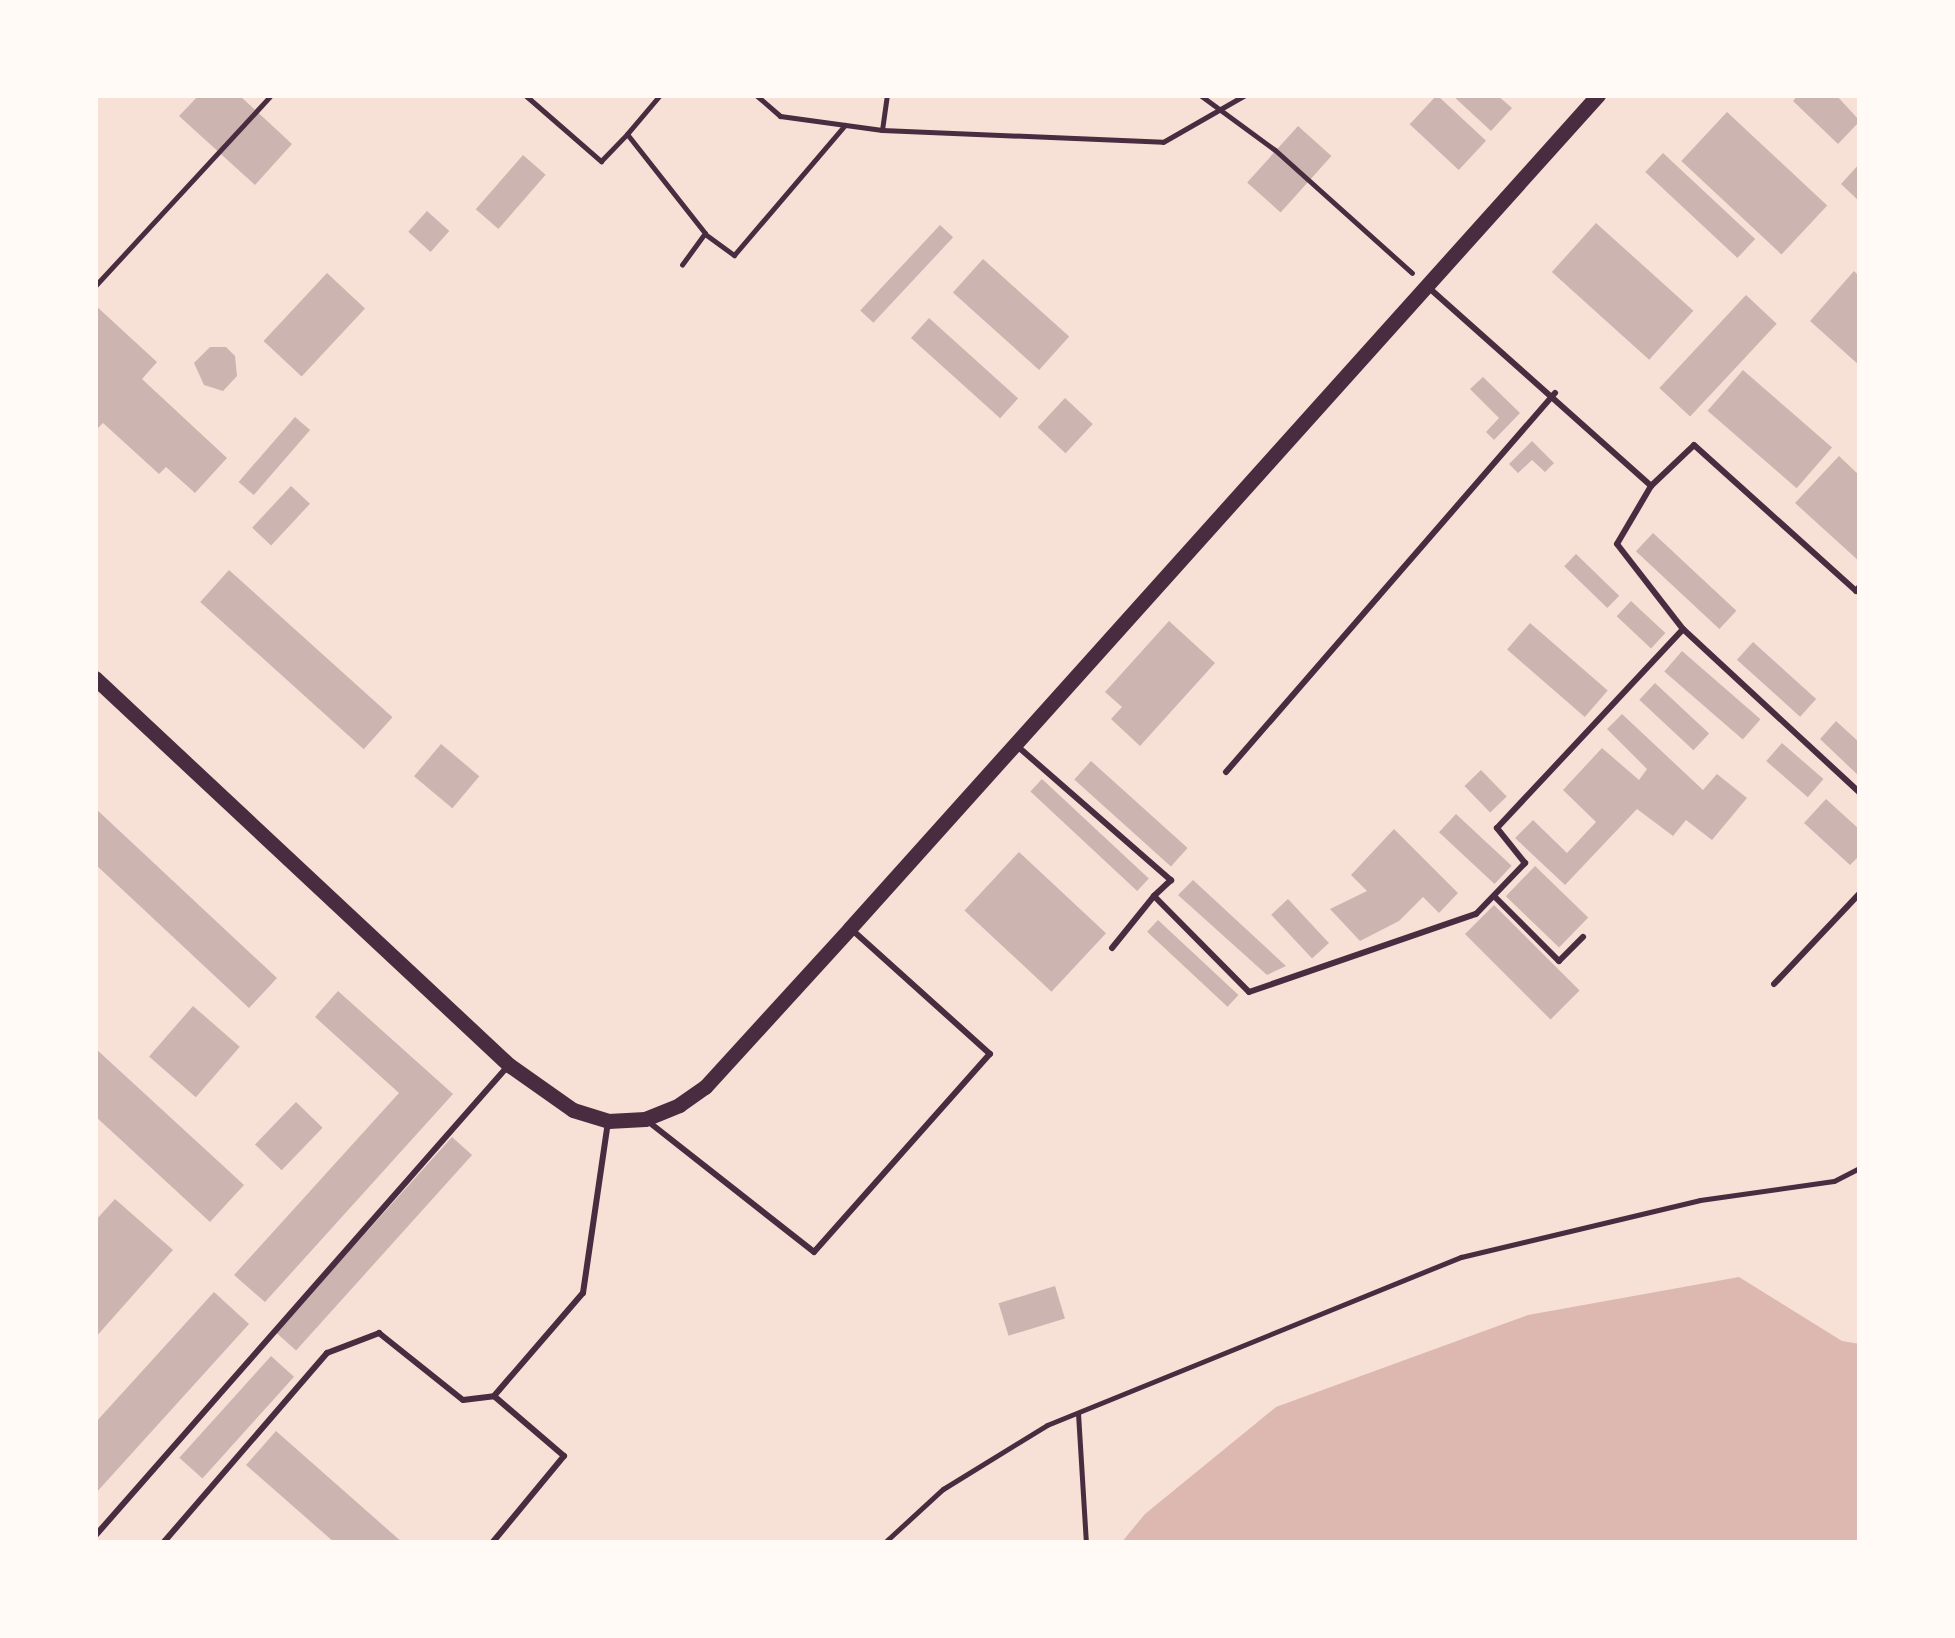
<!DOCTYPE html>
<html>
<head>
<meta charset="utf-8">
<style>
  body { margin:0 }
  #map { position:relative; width:1955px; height:1638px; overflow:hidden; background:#f7e1d7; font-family:Quicksand,sans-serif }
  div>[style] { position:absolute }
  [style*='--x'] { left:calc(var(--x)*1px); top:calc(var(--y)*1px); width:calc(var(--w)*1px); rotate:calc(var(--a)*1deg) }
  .water>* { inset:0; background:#dcb8b0 }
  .building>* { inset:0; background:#ccb4b1; transform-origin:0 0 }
  .path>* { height:5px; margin:-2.5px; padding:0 2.5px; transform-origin:2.5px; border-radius:2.5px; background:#4a2c40 }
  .service>* { height:6px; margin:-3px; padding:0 3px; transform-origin:3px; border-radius:3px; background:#4a2c40 }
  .tertiary>* { height:15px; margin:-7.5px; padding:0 7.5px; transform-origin:7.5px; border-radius:7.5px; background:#4a2c40 }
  span { translate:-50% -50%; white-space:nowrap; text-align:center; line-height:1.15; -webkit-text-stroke:9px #fffaf5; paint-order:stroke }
  .frame { position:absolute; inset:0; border:98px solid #fffaf5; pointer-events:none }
</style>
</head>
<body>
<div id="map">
  <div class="water">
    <i style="clip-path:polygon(1739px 1277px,1842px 1341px,1860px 1344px,1860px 1543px,1121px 1543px,1145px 1514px,1276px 1407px,1528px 1315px)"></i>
  </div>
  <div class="building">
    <i style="clip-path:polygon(199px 95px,239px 95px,292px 144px,255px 185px,179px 116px)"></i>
    <i style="left:1437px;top:95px;width:67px;height:40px;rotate:43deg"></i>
    <i style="clip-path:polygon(1452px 95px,1497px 95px,1512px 108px,1491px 131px)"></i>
    <i style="clip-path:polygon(1798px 95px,1836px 95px,1860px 121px,1838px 144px,1793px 101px)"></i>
    <i style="left:1727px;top:112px;width:137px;height:67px;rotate:43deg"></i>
    <i style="left:1298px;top:126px;width:45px;height:76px;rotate:42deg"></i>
    <i style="left:1663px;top:153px;width:126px;height:26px;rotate:43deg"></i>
    <i style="left:523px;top:155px;width:30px;height:72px;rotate:41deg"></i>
    <i style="clip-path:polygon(1860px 163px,1860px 202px,1841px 184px)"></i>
    <i style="left:427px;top:211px;width:30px;height:28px;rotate:42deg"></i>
    <i style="left:1596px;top:223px;width:131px;height:66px;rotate:42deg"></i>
    <i style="left:940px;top:225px;width:18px;height:117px;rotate:43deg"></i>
    <i style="left:983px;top:259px;width:116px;height:45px;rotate:42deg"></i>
    <i style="clip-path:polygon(1854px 271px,1860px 277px,1860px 366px,1810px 321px)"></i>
    <i style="left:327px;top:273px;width:52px;height:93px;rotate:43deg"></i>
    <i style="left:1746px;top:295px;width:42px;height:127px;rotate:43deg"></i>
    <i style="clip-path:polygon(95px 305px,157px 362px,142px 379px,227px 458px,195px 493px,166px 467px,159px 474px,103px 423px,95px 431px)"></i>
    <i style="left:929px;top:318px;width:120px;height:27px;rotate:42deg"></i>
    <i style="clip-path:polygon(210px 347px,226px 347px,235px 356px,237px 376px,223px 391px,204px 385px,194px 363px)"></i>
    <i style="left:1743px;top:370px;width:118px;height:54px;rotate:41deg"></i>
    <i style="clip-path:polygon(1483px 377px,1520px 413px,1494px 440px,1486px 432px,1499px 418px,1470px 389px)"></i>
    <i style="left:1065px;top:398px;width:38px;height:40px;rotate:43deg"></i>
    <i style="left:295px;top:417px;width:20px;height:86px;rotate:41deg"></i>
    <i style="clip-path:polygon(1532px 441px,1554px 463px,1545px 472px,1532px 460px,1518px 473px,1509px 464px)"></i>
    <i style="clip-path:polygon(1839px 456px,1860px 476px,1860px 562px,1795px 503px)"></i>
    <i style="left:291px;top:486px;width:26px;height:57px;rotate:43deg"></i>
    <i style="left:1653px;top:533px;width:114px;height:25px;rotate:43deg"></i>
    <i style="left:1576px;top:554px;width:60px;height:17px;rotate:44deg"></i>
    <i style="left:229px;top:570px;width:220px;height:43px;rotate:42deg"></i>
    <i style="left:1631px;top:601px;width:47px;height:21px;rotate:43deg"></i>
    <i style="clip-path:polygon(1169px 621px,1215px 663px,1140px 746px,1111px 719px,1122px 707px,1105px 692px)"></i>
    <i style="left:1530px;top:623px;width:103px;height:35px;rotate:41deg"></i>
    <i style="left:1753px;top:642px;width:85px;height:24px;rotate:42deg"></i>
    <i style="left:1682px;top:651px;width:104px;height:27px;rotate:41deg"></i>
    <i style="left:1655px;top:683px;width:74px;height:23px;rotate:43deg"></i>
    <i style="clip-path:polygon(1622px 714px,1703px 790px,1717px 774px,1747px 798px,1712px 840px,1686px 820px,1673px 836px,1637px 809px,1565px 885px,1515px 838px,1533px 820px,1567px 853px,1596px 822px,1563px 790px,1602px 748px,1639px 780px,1647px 769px,1607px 729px)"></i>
    <i style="clip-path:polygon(1836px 721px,1860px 743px,1860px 777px,1820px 739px)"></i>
    <i style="left:1782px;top:743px;width:55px;height:24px;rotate:41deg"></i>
    <i style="left:441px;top:744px;width:50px;height:42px;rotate:40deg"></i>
    <i style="left:1091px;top:761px;width:130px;height:25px;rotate:42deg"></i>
    <i style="left:1481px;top:770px;width:37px;height:23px;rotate:46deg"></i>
    <i style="left:1042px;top:779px;width:146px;height:17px;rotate:43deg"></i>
    <i style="clip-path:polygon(1826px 799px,1860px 830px,1860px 855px,1850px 865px,1804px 823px)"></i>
    <i style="clip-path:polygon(95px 808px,277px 978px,249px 1008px,95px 864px)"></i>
    <i style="left:1456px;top:814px;width:76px;height:25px;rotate:43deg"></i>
    <i style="clip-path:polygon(1394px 829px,1458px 893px,1439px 913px,1423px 897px,1399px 921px,1360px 941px,1330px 909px,1367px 891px,1351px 875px)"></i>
    <i style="left:1019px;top:852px;width:119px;height:80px;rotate:43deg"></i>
    <i style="left:1535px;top:866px;width:74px;height:42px;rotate:44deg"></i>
    <i style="clip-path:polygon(1193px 880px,1286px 966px,1267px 975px,1178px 895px)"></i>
    <i style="left:1288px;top:899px;width:60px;height:23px;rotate:47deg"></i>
    <i style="left:1494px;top:905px;width:121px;height:41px;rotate:45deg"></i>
    <i style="left:1158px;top:920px;width:110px;height:16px;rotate:43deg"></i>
    <i style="clip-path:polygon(338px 991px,453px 1094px,265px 1302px,234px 1275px,399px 1093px,315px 1017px)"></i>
    <i style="left:193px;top:1006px;width:62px;height:67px;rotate:41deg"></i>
    <i style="clip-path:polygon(95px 1048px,244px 1185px,210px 1222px,95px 1116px)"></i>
    <i style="left:296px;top:1102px;width:37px;height:59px;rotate:44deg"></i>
    <i style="left:452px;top:1137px;width:27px;height:263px;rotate:42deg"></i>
    <i style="clip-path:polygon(115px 1199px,173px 1250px,95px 1338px,95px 1221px)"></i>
    <i style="left:1055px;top:1286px;width:34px;height:59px;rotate:73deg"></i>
    <i style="clip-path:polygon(214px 1292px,249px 1324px,95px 1494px,95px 1423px)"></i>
    <i style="left:271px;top:1356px;width:31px;height:137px;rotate:42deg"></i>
    <i style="clip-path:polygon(276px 1431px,403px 1543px,335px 1543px,246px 1465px)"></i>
  </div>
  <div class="path">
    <i style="--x:525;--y:95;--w:101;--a:41"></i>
    <i style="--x:601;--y:161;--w:37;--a:-46"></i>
    <i style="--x:660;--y:95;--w:51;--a:130.2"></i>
    <i style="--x:627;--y:134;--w:126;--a:51.8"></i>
    <i style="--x:705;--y:233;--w:39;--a:126"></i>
    <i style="--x:756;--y:95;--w:32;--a:41"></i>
    <i style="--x:780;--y:116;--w:103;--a:7.8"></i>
    <i style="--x:882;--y:130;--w:281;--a:2.4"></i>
    <i style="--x:1163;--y:142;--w:95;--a:-29.8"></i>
    <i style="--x:1200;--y:95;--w:93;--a:36.3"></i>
    <i style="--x:1275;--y:150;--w:184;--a:41.9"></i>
    <i style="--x:882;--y:130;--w:35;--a:-82"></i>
    <i style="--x:705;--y:234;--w:36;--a:36"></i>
    <i style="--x:734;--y:255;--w:171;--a:-49.5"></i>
    <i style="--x:95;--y:286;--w:260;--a:-47.3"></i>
    <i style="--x:1078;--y:1413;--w:130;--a:86.5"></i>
    <i style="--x:884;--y:1543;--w:80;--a:-42.5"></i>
    <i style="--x:943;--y:1489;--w:122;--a:-31.6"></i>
    <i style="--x:1047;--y:1425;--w:447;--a:-22.1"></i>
    <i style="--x:1461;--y:1257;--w:246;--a:-13.4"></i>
    <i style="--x:1700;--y:1200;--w:135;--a:-8.1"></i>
    <i style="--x:1834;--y:1181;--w:29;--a:-27"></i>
  </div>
  <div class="service">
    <i style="--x:1428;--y:287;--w:299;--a:41.7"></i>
    <i style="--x:1651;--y:486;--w:59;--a:-43.6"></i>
    <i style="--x:1694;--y:445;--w:218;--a:42"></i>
    <i style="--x:1856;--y:591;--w:6;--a:-51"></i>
    <i style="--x:1651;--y:486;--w:67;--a:120.4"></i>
    <i style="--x:1617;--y:544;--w:108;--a:52.2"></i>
    <i style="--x:1683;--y:629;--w:241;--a:42.8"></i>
    <i style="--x:1016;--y:745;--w:206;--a:41.1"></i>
    <i style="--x:1171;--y:880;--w:23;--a:137"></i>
    <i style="--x:1154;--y:896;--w:135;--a:45.3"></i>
    <i style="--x:1249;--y:992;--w:240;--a:-19"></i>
    <i style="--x:1476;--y:914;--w:71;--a:-46.1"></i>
    <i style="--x:1525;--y:863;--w:45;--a:-128.7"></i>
    <i style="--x:1497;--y:828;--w:272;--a:-46.9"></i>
    <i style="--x:1226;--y:772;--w:502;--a:-49.04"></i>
    <i style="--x:1494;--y:896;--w:92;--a:45"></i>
    <i style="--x:1559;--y:961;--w:34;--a:-45"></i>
    <i style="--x:1112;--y:948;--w:67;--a:-51.1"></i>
    <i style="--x:1774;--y:984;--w:125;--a:-46.6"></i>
    <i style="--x:645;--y:1119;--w:215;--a:38.2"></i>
    <i style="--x:814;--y:1252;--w:265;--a:-48.4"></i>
    <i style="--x:990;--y:1054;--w:188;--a:-138"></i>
    <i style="--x:95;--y:1536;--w:624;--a:-48.7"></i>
    <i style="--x:163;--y:1543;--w:251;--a:-49.2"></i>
    <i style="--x:327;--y:1353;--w:56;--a:-21"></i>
    <i style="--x:379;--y:1333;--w:107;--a:38.6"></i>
    <i style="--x:463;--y:1400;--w:31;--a:-7"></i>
    <i style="--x:494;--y:1396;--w:136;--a:-49.2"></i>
    <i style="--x:583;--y:1293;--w:173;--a:-81.7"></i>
    <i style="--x:492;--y:1543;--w:113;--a:-50.4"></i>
    <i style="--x:564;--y:1456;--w:92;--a:-139.4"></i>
  </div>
  <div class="tertiary">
    <i style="--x:95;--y:678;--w:567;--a:43.07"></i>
    <i style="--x:509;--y:1065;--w:78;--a:35.1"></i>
    <i style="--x:573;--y:1110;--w:37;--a:17"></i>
    <i style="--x:608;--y:1121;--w:37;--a:-3"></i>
    <i style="--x:645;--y:1119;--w:37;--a:-22"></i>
    <i style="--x:679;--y:1105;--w:32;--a:-35"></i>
    <i style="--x:705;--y:1087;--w:215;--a:-47.6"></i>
    <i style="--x:850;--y:928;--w:1120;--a:-48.08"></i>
  </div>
  <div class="frame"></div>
</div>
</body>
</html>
